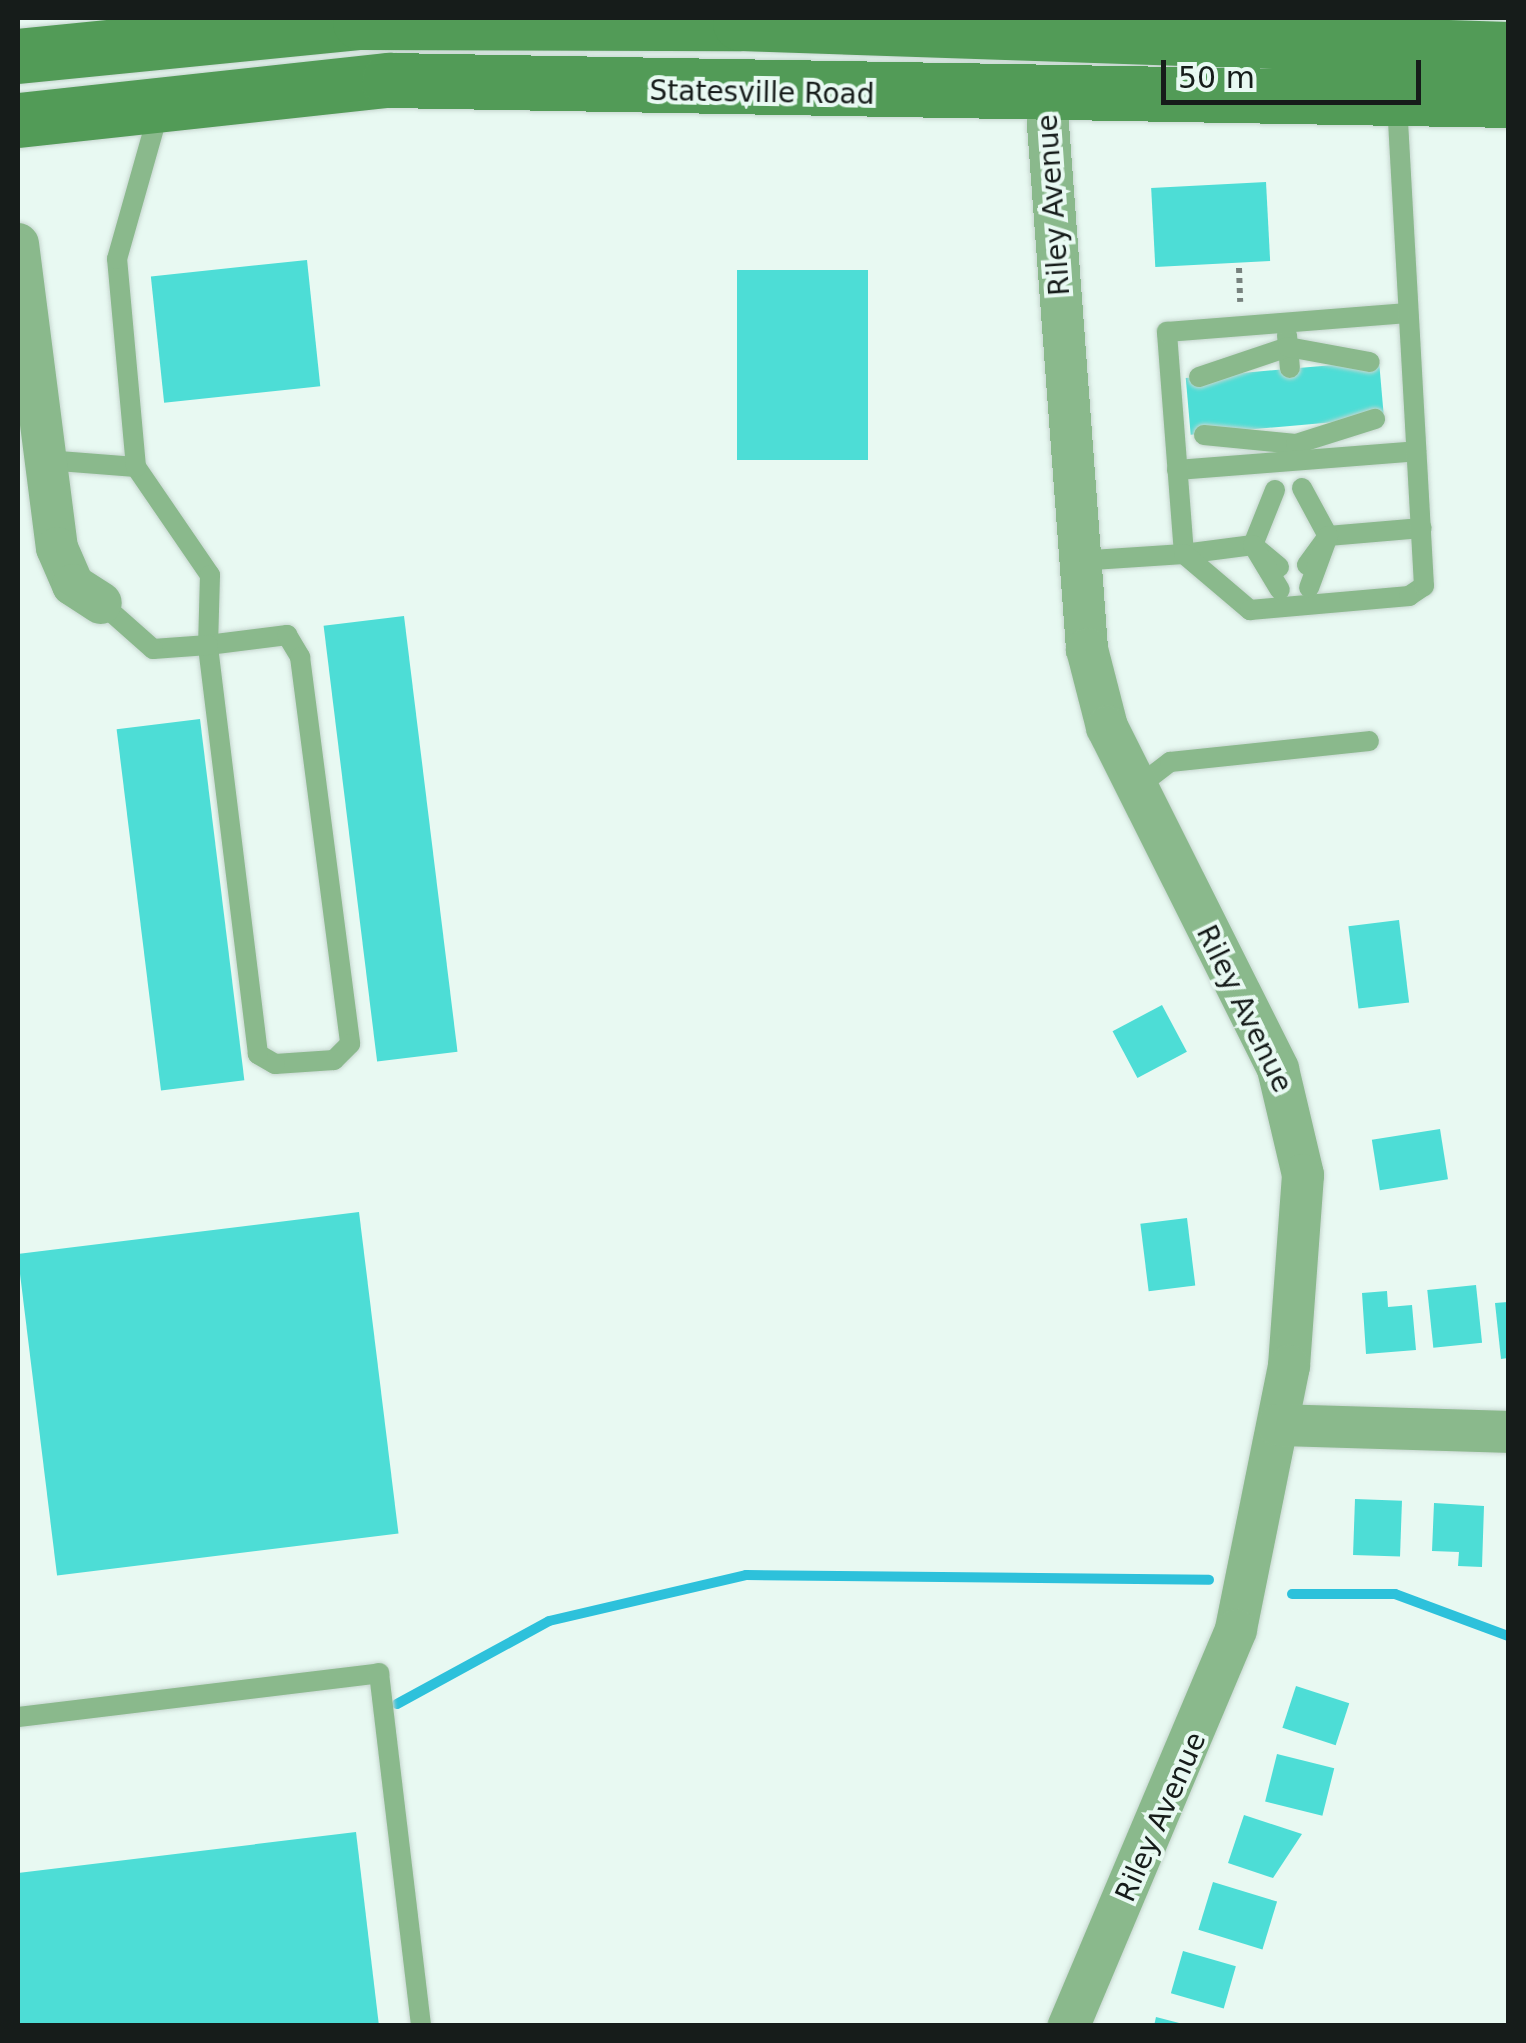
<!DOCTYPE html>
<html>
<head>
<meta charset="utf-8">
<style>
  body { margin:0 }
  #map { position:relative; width:1526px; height:2043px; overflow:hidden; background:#e8f9f2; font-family:"DejaVu Sans",sans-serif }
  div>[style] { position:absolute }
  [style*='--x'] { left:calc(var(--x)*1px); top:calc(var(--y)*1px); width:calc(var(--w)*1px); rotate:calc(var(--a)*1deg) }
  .stream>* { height:10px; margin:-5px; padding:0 5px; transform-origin:5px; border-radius:5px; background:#2dc1db }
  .building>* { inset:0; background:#4dddd6; transform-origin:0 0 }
  .path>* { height:6px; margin-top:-3px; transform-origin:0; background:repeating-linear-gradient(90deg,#77827e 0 5px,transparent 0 10px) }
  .roads { filter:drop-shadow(0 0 2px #c6d6cf) drop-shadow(0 0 2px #c6d6cf) }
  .lane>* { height:20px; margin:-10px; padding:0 10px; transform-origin:10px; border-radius:10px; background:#8ab98c }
  .street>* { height:42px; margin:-21px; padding:0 21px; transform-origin:21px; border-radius:21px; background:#8ab98c }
  .secondary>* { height:55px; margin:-27.5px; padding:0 27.5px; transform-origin:27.5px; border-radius:27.5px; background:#529b57 }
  span { translate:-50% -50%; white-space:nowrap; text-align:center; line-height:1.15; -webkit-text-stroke:8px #e8f9f2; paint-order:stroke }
  .street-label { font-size:28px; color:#161c1a }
  .frame { position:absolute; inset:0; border:20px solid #161c1a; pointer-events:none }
  .scale { position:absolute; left:1161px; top:60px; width:260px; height:45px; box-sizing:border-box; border:5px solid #161c1a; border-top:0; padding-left:12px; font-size:30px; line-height:35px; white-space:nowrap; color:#161c1a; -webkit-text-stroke:8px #e8f9f2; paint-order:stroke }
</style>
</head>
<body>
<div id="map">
  <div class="stream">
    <i style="--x:1292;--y:1594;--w:103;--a:0"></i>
    <i style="--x:1395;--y:1594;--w:121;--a:20.4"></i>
    <i style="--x:397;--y:1704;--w:173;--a:-28.6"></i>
    <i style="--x:549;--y:1621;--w:202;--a:-13.1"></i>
    <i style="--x:746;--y:1575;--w:463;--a:0.6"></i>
  </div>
  <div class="building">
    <i style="left:1266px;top:182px;width:79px;height:115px;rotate:87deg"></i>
    <i style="left:307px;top:260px;width:127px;height:157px;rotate:84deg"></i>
    <i style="left:737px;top:270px;width:131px;height:190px"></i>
    <i style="left:1379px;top:361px;width:57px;height:194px;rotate:85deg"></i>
    <i style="left:404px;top:616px;width:439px;height:81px;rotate:83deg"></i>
    <i style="left:200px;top:719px;width:364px;height:84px;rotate:83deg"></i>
    <i style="left:1399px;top:920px;width:83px;height:51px;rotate:83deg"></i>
    <i style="left:1162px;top:1005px;width:53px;height:56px;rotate:62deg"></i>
    <i style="left:1440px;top:1129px;width:51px;height:69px;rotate:81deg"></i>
    <i style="left:359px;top:1212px;width:324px;height:344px;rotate:83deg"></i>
    <i style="left:1187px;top:1218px;width:68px;height:47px;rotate:83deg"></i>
    <i style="left:1476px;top:1285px;width:58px;height:49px;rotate:84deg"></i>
    <i style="clip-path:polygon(1387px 1291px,1388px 1307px,1412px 1305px,1416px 1350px,1366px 1354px,1362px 1293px)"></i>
    <i style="clip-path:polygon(1508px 1302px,1508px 1358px,1501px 1359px,1495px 1303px)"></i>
    <i style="left:1355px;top:1499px;width:47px;height:56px;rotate:2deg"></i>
    <i style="clip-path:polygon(1434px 1503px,1484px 1506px,1482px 1567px,1458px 1566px,1459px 1552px,1432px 1551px)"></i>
    <i style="left:1296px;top:1686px;width:56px;height:44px;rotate:18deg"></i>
    <i style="left:1277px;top:1754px;width:59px;height:49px;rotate:14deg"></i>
    <i style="clip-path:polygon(1244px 1815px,1302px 1834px,1273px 1878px,1228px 1863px)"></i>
    <i style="clip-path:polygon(356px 1832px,379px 2026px,18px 2026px,18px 1873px)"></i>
    <i style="left:1213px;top:1882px;width:67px;height:50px;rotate:17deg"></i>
    <i style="left:1183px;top:1951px;width:55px;height:44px;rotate:16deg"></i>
    <i style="clip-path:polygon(1156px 2017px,1183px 2024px,1183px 2026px,1154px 2026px)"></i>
  </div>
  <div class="path">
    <i style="--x:1239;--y:268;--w:34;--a:88"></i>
  </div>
  <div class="roads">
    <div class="lane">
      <i style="--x:1287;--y:335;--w:33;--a:85"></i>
      <i style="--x:1199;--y:377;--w:94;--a:-18.6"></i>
      <i style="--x:1288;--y:347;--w:83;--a:10.4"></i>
      <i style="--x:1204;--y:435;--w:92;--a:5.6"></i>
      <i style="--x:1296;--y:444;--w:83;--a:-17.6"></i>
      <i style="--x:46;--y:460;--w:90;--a:4.4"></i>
      <i style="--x:136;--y:467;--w:131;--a:55.6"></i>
      <i style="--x:210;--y:575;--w:70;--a:91.6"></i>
      <i style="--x:208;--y:645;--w:80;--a:-7.2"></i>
      <i style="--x:287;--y:635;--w:26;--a:59"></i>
      <i style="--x:300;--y:657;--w:390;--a:82.6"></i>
      <i style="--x:350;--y:1044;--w:23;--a:135"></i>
      <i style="--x:334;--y:1060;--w:59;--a:176.1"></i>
      <i style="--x:275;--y:1064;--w:20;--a:-150"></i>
      <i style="--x:258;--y:1054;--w:412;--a:-97"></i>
      <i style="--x:208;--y:645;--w:55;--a:175.8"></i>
      <i style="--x:153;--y:649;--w:69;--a:-138.5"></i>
      <i style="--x:136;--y:467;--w:209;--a:-95.2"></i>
      <i style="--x:117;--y:259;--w:154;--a:-74.2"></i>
      <i style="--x:1177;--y:470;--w:240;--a:-4.5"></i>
      <i style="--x:1302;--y:488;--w:55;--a:61.6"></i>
      <i style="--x:1328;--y:536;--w:94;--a:-4.9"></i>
      <i style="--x:1275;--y:490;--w:59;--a:111.8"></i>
      <i style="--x:1253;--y:545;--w:70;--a:172.6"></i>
      <i style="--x:1184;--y:554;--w:223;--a:-94.4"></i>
      <i style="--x:1167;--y:332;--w:241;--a:-4.5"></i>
      <i style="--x:1077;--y:561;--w:107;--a:-3.7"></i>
      <i style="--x:1184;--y:554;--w:87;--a:40.3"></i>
      <i style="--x:1250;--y:610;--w:160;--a:-5"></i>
      <i style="--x:1409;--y:596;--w:18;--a:-34"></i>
      <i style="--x:1424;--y:586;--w:484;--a:-93.2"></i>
      <i style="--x:1307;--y:565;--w:36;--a:-54"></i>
      <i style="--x:1328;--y:536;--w:55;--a:110.1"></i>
      <i style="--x:1279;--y:567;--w:34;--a:-140"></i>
      <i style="--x:1253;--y:545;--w:52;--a:59"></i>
      <i style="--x:1136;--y:788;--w:43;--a:-37.4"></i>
      <i style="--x:1170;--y:762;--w:200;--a:-6"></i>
      <i style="--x:18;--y:1717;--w:364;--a:-6.9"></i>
      <i style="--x:379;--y:1673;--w:355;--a:83.2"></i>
    </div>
    <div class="street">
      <i style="--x:1046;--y:98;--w:553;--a:85.74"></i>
      <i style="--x:1087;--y:649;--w:81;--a:75.6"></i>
      <i style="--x:1107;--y:727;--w:382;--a:63.4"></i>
      <i style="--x:1278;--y:1069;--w:109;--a:76.7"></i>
      <i style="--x:1303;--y:1175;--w:192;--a:94.2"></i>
      <i style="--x:1289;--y:1366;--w:269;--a:101.4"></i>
      <i style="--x:1236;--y:1630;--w:430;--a:112.9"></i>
      <i style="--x:18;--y:244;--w:306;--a:82.7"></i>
      <i style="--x:57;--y:548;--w:40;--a:66.6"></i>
      <i style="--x:73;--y:585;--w:33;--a:33"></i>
      <i style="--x:1278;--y:1425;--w:230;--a:1.7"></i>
    </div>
    <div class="secondary">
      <i style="--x:18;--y:56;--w:344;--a:-5.7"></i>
      <i style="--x:360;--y:22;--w:380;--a:0.2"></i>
      <i style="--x:740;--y:23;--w:768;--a:1.94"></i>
      <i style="--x:18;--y:120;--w:373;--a:-6.2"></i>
      <i style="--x:389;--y:80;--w:1119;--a:1.02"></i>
    </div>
  </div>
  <div class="street-label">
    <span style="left:762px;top:93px;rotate:1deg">Statesville Road</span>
    <span style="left:1054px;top:205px;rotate:-94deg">Riley Avenue</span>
    <span style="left:1244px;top:1009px;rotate:64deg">Riley Avenue</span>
    <span style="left:1161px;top:1817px;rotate:-66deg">Riley Avenue</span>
  </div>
  <div class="frame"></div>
  <div class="scale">50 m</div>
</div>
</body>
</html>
